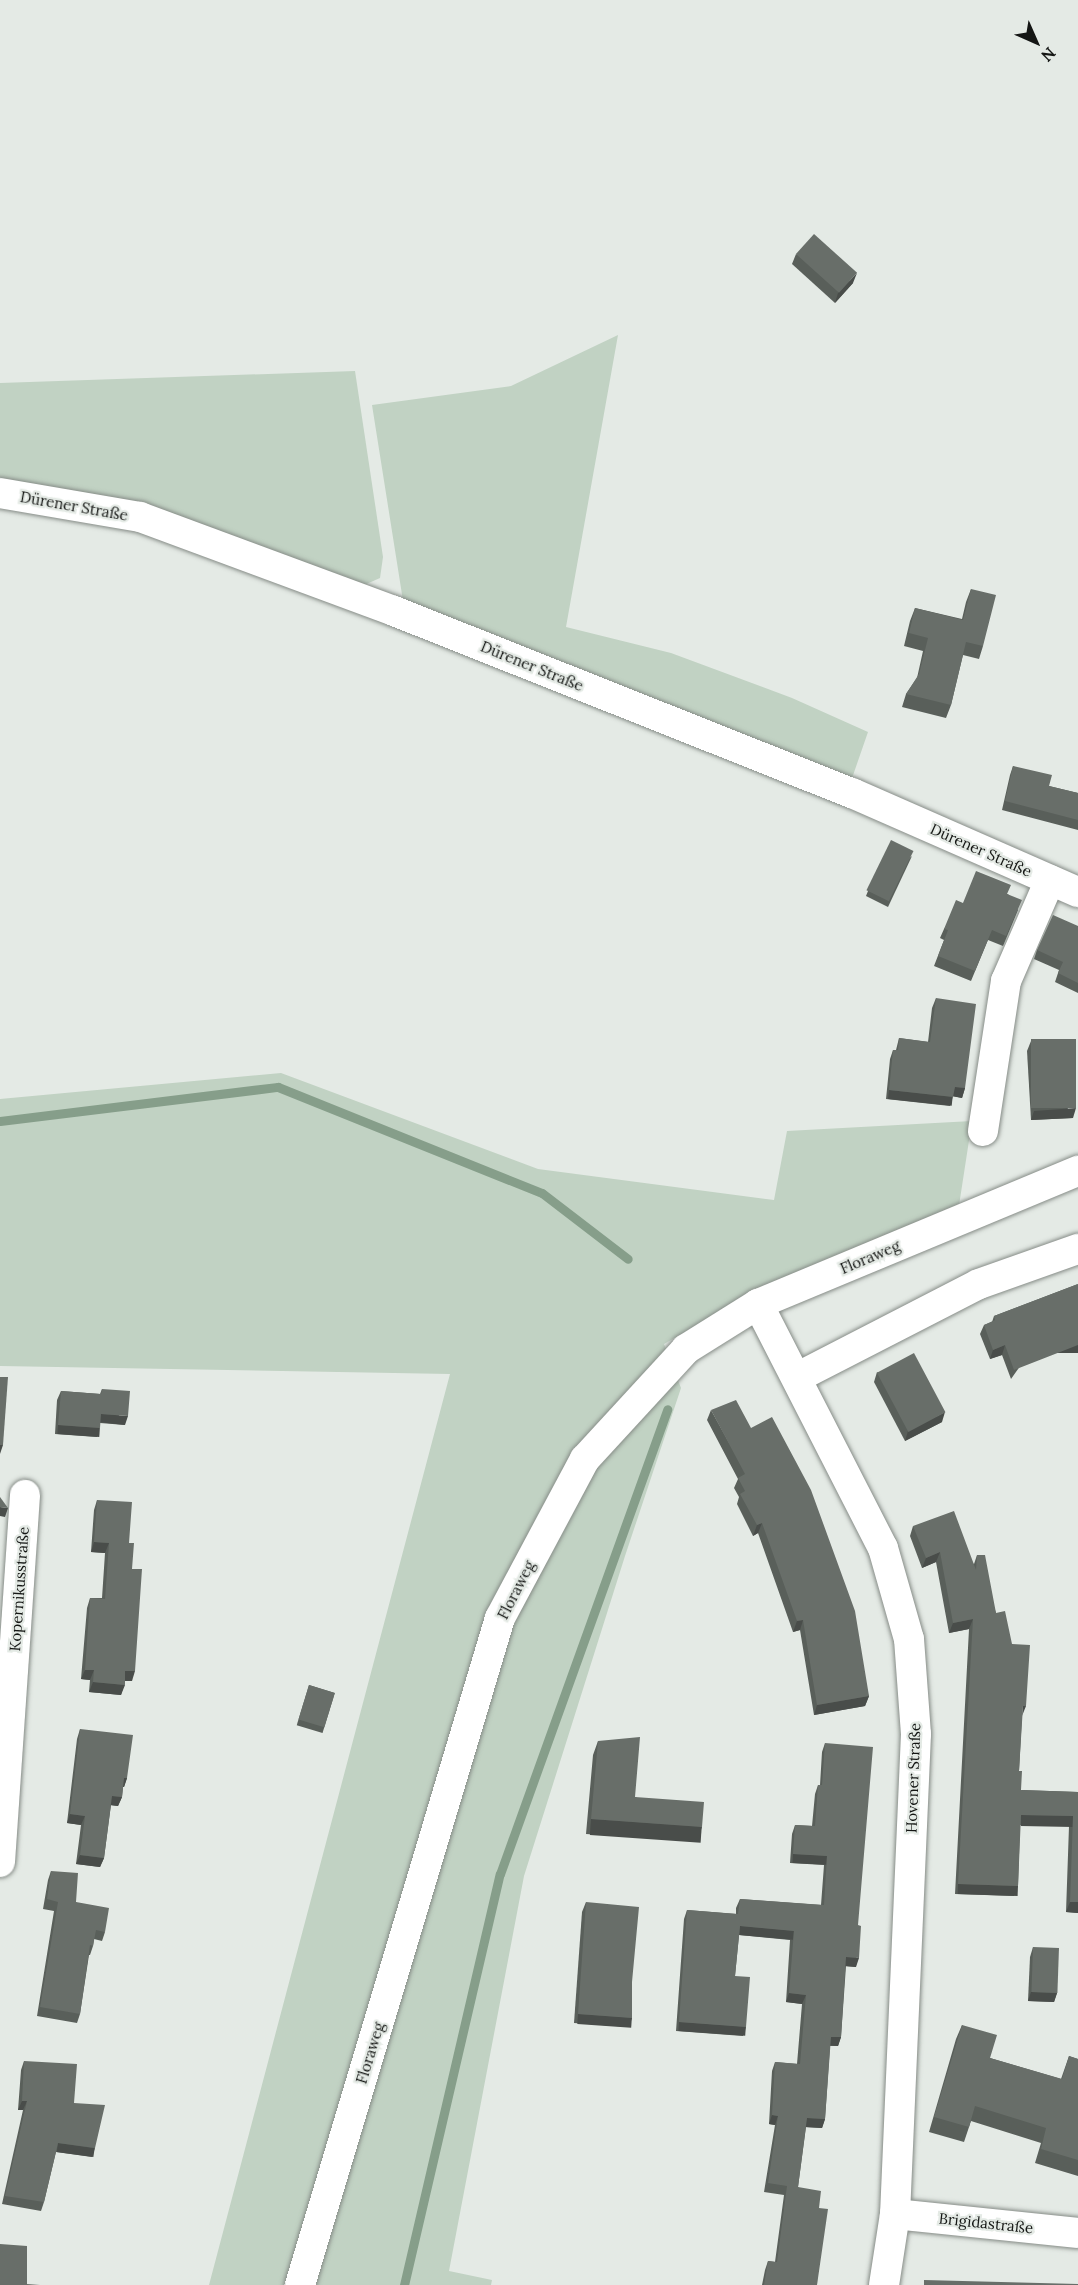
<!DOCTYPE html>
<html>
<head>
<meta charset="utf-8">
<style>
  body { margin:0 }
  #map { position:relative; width:1078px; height:2285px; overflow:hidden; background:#e4eae5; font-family:Lora,serif }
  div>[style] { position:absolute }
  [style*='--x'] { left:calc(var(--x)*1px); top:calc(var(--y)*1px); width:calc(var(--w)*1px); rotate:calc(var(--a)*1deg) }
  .green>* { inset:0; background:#c1d2c3 }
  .stream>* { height:9px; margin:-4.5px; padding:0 4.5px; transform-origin:4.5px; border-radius:4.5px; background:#869e8a }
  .roads { filter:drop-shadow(0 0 2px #868c87) drop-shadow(0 0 2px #868c87) }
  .minor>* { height:30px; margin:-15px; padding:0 15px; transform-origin:15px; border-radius:15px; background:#fff }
  .wall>* { inset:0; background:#595f5a; transform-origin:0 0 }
  .shaded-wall>* { inset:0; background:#494d4a; transform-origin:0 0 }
  .building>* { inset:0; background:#686e69; transform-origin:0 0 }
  span { translate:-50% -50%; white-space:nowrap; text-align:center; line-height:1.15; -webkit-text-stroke:4.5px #e4eae5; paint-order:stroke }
  .street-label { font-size:15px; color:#141614 }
  .north { position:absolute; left:1006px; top:12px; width:60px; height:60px; -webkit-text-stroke:4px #e4eae5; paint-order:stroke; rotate:135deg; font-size:16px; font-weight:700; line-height:24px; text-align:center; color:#141614 }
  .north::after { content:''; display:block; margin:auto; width:21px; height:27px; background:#141614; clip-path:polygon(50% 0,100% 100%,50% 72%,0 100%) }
</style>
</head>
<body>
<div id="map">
  <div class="green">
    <i style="clip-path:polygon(618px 335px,566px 627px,671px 653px,792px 698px,868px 732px,850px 784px,404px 607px,372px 405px,511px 386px)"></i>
    <i style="clip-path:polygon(355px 371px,383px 557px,380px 578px,355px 589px,0 486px,0 383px)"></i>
    <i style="clip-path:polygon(281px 1073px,538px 1169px,774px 1200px,787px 1131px,972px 1121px,958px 1212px,757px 1291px,664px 1344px,681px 1388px,625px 1556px,524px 1876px,449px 2271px,492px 2280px,491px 2285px,209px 2285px,450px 1374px,0 1366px,0 1099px)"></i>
  </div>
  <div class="stream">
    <i style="--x:0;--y:1121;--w:280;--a:-7"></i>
    <i style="--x:278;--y:1087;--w:284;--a:21.9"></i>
    <i style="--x:542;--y:1193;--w:108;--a:37.5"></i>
    <i style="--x:404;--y:2285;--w:422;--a:-76.9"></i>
    <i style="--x:500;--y:1874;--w:494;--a:-70.2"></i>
  </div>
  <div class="roads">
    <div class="minor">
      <i style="--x:0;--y:493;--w:142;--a:9.7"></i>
      <i style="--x:140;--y:517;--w:271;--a:20.3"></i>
      <i style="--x:394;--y:611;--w:493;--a:21.7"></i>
      <i style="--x:852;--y:793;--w:247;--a:23.7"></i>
      <i style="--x:983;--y:1131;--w:152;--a:-81.3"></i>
      <i style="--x:1006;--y:981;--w:110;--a:-66.5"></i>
      <i style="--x:758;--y:1304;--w:274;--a:62.9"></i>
      <i style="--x:883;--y:1548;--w:95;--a:74.1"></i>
      <i style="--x:909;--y:1639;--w:95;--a:85.8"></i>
      <i style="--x:916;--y:1734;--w:480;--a:92.5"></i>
      <i style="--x:895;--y:2214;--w:72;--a:98.8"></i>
      <i style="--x:798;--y:1377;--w:203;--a:-27.2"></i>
      <i style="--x:979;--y:1284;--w:105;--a:-19.5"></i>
      <i style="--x:0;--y:1862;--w:368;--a:-86.1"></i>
      <i style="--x:895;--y:2214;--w:184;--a:5.9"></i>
      <i style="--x:300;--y:2285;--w:696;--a:-73.31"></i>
      <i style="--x:500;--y:1618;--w:180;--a:-61.9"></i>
      <i style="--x:585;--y:1459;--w:149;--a:-47.4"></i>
      <i style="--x:686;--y:1349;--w:85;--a:-32"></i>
      <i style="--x:758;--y:1304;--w:347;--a:-22.6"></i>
    </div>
  </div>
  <div class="wall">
    <i style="clip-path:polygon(796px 254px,853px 283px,835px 303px,792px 264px)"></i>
    <i style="clip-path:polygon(971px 589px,983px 646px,979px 659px,963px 655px,951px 705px,946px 718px,902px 707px,906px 694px,917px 678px,923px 651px,904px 646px,910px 621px,915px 608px,962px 619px,966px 602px)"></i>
    <i style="clip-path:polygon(1013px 766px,1049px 786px,1078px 793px,1078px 830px,1002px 810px,1010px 775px)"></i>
    <i style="clip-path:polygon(912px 856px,888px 907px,866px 896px,868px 891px)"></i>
    <i style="clip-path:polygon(1008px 894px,1018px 910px,1003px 946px,988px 940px,971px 981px,934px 966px,944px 940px,940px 938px,944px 929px,963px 903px)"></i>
    <i style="clip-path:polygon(1078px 926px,1078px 993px,1055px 982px,1059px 970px,1034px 959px,1037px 950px)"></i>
    <i style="clip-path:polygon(936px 998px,965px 1088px,962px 1098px,953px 1096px,950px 1106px,886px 1099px,890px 1059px,893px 1050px,896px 1050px,899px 1038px,928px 1042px,932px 1008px)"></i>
    <i style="clip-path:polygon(1031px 1041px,1073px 1118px,1031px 1120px,1027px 1051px)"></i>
    <i style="clip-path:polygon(1078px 1284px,1011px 1379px,1002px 1355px,990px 1359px,980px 1334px,984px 1325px,992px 1322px,994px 1316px)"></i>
    <i style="clip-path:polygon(877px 1372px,942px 1422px,905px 1441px,874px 1382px)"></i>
    <i style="clip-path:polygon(102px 1389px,125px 1425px,100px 1423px,97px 1437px,55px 1434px,57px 1400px,61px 1391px,100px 1394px)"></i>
    <i style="clip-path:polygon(711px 1410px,869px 1696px,865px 1706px,814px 1715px,800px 1630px,793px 1632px,758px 1533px,753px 1536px,737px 1504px,739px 1497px,734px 1488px,738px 1479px,707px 1420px)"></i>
    <i style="clip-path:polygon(97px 1500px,129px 1543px,132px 1569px,132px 1681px,125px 1681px,121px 1695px,89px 1692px,90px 1680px,81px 1679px,87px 1608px,90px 1598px,102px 1598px,105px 1553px,91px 1552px,94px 1510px)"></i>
    <i style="clip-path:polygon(913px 1526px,974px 1564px,977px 1555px,996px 1613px,1022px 1716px,1019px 1771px,1021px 1790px,1078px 1792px,1078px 1913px,1066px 1912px,1069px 1826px,1020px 1825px,1018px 1886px,1014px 1896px,955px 1894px,969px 1629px,949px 1633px,936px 1562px,922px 1568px,910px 1536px)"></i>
    <i style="left:309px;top:1685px;width:27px;height:42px;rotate:17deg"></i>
    <i style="clip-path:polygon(80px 1729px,127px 1778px,124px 1787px,123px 1787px,122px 1797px,118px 1806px,111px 1805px,104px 1858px,100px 1867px,76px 1864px,81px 1825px,67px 1823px,77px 1739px)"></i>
    <i style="clip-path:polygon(598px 1741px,635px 1797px,702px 1827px,697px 1841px,586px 1834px,593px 1755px)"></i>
    <i style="clip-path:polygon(825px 1743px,858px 1925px,856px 1967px,846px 1966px,841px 2037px,838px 2046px,830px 2046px,825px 2119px,822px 2128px,806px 2127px,798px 2187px,819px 2208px,817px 2285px,762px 2285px,765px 2270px,768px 2261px,775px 2262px,784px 2195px,764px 2192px,775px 2125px,769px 2124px,772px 2071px,775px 2062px,797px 2064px,802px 2004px,786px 2002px,790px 1940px,739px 1935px,735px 1976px,746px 2027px,743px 2036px,676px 2031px,684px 1919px,687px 1910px,736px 1914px,736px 1908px,740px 1899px,821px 1905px,824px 1865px,790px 1863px,792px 1834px,795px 1825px,812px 1826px,815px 1794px,818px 1785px,820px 1785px,822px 1752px)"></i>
    <i style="clip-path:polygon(51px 1871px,76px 1902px,105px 1932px,102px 1941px,94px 1939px,93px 1946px,90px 1955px,89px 1955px,80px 2014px,77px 2023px,37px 2016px,54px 1911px,43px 1909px,48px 1880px)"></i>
    <i style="clip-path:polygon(586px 1902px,632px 2018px,629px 2027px,574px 2023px,582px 1912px)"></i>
    <i style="clip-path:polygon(1033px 1947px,1057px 1993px,1054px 2002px,1028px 2001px,1030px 1957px)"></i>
    <i style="clip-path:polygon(962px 2025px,990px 2058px,1061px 2079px,1069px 2056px,1078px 2059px,1078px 2176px,1035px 2163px,1041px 2143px,971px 2121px,964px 2142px,929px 2132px,956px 2039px)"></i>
    <i style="clip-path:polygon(24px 2061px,74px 2103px,95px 2148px,92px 2157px,56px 2152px,44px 2202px,41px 2211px,2px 2204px,23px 2110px,18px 2110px,21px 2070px)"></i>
  </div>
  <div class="shaded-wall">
    <i style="clip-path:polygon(857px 273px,853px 283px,835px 303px,838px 293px)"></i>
    <i style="clip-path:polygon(955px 1087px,965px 1088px,962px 1098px,951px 1096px)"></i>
    <i style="left:889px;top:1090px;width:64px;height:9px;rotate:6deg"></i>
    <i style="clip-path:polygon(1076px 1108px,1073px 1118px,1031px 1120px,1034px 1111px)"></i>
    <i style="clip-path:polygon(1005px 1345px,1002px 1355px,990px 1359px,993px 1350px)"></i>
    <i style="left:1078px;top:1345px;width:8px;height:69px;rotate:90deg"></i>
    <i style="clip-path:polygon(945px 1412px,942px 1422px,905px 1441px,908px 1431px)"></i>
    <i style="clip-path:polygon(101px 1414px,128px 1416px,125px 1425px,98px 1422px)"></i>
    <i style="left:58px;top:1425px;width:42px;height:9px;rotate:4deg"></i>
    <i style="clip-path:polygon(0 1445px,3px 1445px,0 1454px)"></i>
    <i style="clip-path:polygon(0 1507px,8px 1508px,5px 1517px,0 1516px)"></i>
    <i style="clip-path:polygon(762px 1523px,758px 1533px,753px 1536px,757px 1525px)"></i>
    <i style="clip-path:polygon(94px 1542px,109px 1543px,105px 1553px,91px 1552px)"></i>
    <i style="clip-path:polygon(940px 1552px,936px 1562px,922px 1568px,926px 1558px)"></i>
    <i style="clip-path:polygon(973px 1619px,969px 1629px,949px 1633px,953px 1623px)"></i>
    <i style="clip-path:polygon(803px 1620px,800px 1630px,793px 1632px,797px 1621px)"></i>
    <i style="clip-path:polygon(85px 1670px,94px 1670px,90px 1680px,81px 1679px)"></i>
    <i style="clip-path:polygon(125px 1671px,135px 1671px,132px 1681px,122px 1681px)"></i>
    <i style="clip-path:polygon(93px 1682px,125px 1685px,121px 1695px,89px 1692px)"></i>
    <i style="clip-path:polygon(869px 1696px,865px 1706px,814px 1715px,817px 1705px)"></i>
    <i style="clip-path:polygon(1023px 1706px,1026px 1706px,1022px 1716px)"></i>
    <i style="clip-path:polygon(124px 1778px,127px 1778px,124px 1787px,121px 1787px)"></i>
    <i style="clip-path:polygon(112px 1796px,122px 1797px,118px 1806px,109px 1805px)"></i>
    <i style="clip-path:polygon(70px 1814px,85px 1816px,81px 1825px,67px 1823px)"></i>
    <i style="left:1021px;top:1815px;width:52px;height:11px;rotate:1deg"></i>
    <i style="left:591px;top:1819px;width:111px;height:16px;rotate:4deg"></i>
    <i style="left:793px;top:1854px;width:34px;height:9px;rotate:3deg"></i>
    <i style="clip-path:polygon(80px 1855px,104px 1858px,100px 1867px,76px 1864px)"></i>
    <i style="left:958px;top:1884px;width:60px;height:10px;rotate:2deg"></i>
    <i style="clip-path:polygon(1070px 1902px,1078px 1902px,1078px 1913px,1066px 1912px)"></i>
    <i style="left:740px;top:1926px;width:54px;height:9px;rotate:5deg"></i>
    <i style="clip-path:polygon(846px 1957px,859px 1958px,856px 1967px,843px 1966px)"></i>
    <i style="clip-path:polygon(1031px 1992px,1057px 1993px,1054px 2002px,1028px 2001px)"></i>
    <i style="clip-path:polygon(789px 1993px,806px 1995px,802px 2004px,786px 2002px)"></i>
    <i style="left:578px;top:2014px;width:54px;height:10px;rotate:4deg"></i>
    <i style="left:679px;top:2022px;width:67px;height:9px;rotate:4deg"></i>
    <i style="clip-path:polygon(831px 2037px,841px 2037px,838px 2046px,827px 2045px)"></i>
    <i style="clip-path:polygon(22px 2101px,27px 2101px,23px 2110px,18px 2110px)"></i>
    <i style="clip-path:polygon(772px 2115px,778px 2116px,775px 2125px,769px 2124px)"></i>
    <i style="clip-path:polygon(807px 2118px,825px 2119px,822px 2128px,804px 2127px)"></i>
    <i style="left:58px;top:2143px;width:37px;height:9px;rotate:8deg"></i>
  </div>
  <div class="building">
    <i style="left:814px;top:234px;width:58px;height:27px;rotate:42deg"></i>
    <i style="clip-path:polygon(971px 589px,996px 595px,983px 646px,966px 642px,951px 705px,906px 694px,919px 674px,928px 638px,909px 633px,915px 608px,963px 620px)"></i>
    <i style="clip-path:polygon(1013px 766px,1052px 775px,1049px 786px,1078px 793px,1078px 820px,1005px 801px)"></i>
    <i style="left:891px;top:840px;width:25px;height:56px;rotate:26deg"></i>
    <i style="clip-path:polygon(976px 871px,1011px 885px,1007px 894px,1022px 900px,1006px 936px,992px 930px,975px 971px,938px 956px,948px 930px,944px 929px,956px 900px,963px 903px)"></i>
    <i style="clip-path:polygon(1053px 915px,1078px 926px,1078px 983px,1058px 973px,1063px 962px,1037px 950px)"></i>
    <i style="clip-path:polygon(936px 998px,976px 1004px,965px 1088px,955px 1087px,953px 1097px,889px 1090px,893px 1050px,898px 1050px,899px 1038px,930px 1042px)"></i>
    <i style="left:1076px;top:1039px;width:69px;height:45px;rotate:90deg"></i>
    <i style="clip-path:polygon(1078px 1284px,1078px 1345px,1014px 1370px,1005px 1345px,993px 1350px,984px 1325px,995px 1320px,994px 1316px)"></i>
    <i style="left:914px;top:1353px;width:67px;height:42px;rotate:62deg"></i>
    <i style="clip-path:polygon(0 1377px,8px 1377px,3px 1445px,0 1445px)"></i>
    <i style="clip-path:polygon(102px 1389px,130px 1391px,128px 1416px,101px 1414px,100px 1428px,58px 1425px,61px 1391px,101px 1394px)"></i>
    <i style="clip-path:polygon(736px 1400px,751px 1428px,772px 1417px,811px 1490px,855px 1611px,869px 1696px,817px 1705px,803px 1620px,797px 1621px,762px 1523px,757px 1525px,740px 1494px,745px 1491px,738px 1478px,745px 1474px,711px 1410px)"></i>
    <i style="clip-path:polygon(0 1497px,8px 1508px,0 1507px)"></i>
    <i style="clip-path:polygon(97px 1500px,132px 1502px,129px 1543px,134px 1543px,132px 1569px,142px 1569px,135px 1671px,125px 1671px,125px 1685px,93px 1682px,94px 1670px,85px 1670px,90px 1598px,105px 1599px,109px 1543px,94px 1542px)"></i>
    <i style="clip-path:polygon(954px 1511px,976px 1570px,977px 1555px,985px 1555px,996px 1613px,1005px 1611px,1012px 1644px,1030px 1645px,1026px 1706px,1023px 1706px,1019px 1771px,1022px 1771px,1021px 1790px,1078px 1792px,1078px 1902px,1070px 1902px,1073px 1816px,1021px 1815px,1018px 1886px,958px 1884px,973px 1619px,953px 1623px,940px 1552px,926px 1558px,913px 1526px)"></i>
    <i style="left:309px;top:1685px;width:27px;height:36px;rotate:17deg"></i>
    <i style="clip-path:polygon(80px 1729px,133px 1735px,127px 1778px,124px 1778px,122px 1797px,112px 1796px,104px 1858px,80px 1855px,85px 1816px,70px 1814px)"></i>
    <i style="clip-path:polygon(640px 1737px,635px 1797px,704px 1802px,702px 1827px,591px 1819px,598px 1741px)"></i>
    <i style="clip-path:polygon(825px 1743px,873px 1747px,858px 1925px,861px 1926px,859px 1958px,846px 1957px,841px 2037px,831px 2037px,825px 2119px,807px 2118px,798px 2187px,821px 2191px,819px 2208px,828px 2209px,817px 2285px,764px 2285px,768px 2261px,777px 2262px,787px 2186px,768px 2183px,778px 2116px,772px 2115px,775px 2062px,800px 2064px,806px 1995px,789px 1993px,794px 1931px,740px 1926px,735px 1976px,750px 1977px,746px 2027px,679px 2022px,687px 1910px,738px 1914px,740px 1899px,824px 1905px,827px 1856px,793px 1854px,795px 1825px,815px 1826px,818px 1785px,822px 1785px)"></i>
    <i style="clip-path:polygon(51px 1871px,78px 1873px,76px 1902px,109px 1908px,105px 1932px,96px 1930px,93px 1946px,90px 1945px,80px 2014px,40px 2007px,58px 1902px,47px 1899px)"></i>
    <i style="clip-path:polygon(586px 1902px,639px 1907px,632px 1982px,632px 2018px,578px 2014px)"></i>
    <i style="left:1033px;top:1947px;width:26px;height:45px;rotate:2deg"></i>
    <i style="clip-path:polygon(962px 2025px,997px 2035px,990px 2058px,1062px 2079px,1069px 2056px,1078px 2059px,1078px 2160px,1041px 2149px,1046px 2128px,975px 2106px,969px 2127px,934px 2117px)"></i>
    <i style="clip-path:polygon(24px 2061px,77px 2064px,74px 2103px,105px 2105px,95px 2148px,58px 2143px,44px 2202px,5px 2196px,27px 2101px,22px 2101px)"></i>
    <i style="clip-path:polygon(0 2244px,27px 2246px,27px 2284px,40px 2285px,0 2285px)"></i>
    <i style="clip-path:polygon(924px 2280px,1078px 2284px,1078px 2285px,924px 2285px)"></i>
  </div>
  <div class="street-label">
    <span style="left:74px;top:506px;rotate:10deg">Dürener Straße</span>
    <span style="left:532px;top:666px;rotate:22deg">Dürener Straße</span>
    <span style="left:981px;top:850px;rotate:24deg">Dürener Straße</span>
    <span style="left:870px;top:1257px;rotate:-23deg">Floraweg</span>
    <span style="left:19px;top:1589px;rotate:-86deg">Kopernikusstraße</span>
    <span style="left:516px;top:1590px;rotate:-63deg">Floraweg</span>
    <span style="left:913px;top:1778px;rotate:-88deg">Hovener Straße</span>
    <span style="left:370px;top:2053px;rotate:-73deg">Floraweg</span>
    <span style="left:986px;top:2223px;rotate:6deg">Brigidastraße</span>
  </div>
  <div class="north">N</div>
</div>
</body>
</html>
